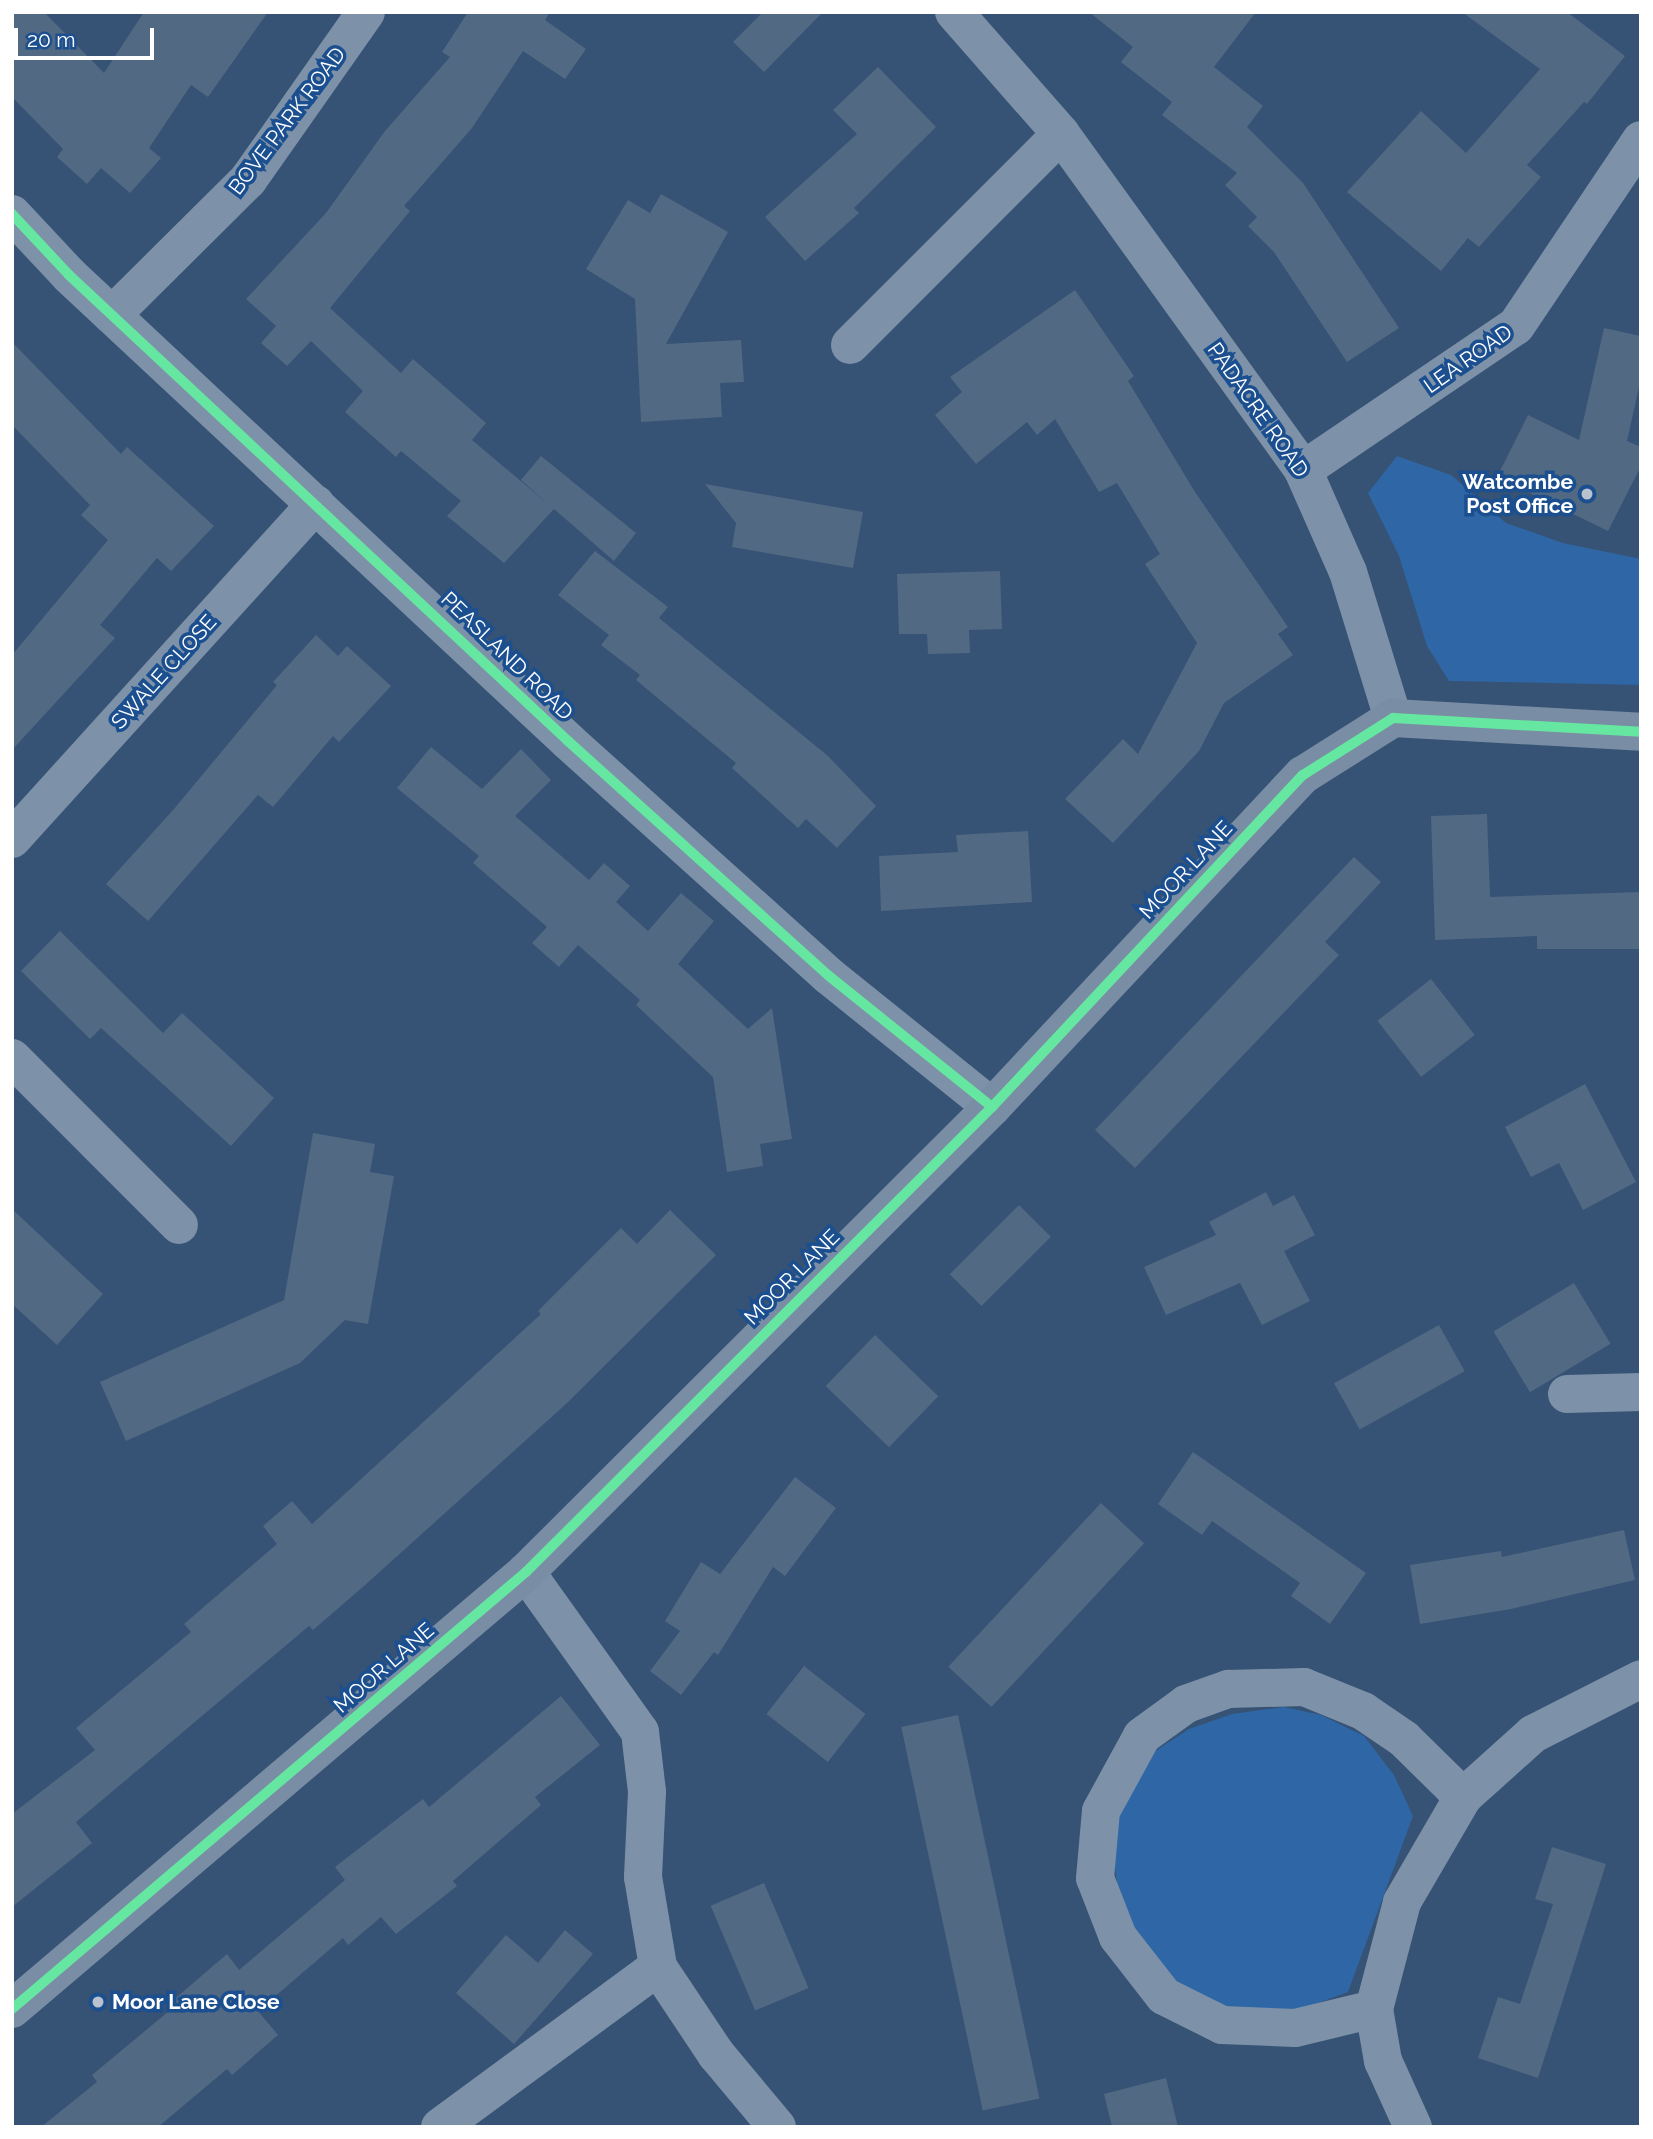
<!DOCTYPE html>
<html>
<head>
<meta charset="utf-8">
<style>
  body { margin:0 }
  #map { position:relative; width:1653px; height:2139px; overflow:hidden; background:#365274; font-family:Raleway,sans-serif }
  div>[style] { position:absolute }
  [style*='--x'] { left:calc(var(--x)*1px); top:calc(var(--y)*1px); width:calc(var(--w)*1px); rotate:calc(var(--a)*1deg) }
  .green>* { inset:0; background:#2f66a5 }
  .building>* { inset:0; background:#526984; transform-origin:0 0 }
  .street>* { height:38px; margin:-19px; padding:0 19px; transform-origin:19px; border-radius:19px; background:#7d92a8 }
  .secondary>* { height:38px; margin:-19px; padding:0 19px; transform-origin:19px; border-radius:19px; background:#798da4 }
  .cycleway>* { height:10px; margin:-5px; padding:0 5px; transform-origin:5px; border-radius:5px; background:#66e7a1 }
  .dots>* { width:19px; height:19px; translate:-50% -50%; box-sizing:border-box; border:4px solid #1b4f8f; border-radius:50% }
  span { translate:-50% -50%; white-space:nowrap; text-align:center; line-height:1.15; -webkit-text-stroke:7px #1b4f8f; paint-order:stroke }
  .street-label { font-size:21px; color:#fff }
  .poi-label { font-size:21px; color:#fff; font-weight:700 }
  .right { translate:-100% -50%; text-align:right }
  .left { translate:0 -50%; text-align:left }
  .frame { position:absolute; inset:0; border:14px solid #fff; pointer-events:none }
  .scale { position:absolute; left:14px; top:28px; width:140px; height:32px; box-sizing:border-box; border:4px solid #fff; border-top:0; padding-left:9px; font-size:21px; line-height:24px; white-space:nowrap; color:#fff; -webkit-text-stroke:5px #1b4f8f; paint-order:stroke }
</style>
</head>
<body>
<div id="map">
  <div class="green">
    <i style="clip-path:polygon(1397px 456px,1451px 475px,1506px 523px,1563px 543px,1641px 559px,1641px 685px,1449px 681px,1427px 646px,1399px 556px,1368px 493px)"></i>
    <i style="clip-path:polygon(1284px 1707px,1321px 1715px,1364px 1736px,1394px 1775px,1413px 1816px,1348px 1992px,1286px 2015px,1233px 2010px,1176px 1984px,1135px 1936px,1118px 1890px,1113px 1852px,1123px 1797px,1152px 1753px,1189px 1729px,1232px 1714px)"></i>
  </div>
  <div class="building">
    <i style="clip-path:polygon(12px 12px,44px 12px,104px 73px,144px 12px,268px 12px,208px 97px,191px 85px,149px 148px,161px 158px,130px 193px,101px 168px,87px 184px,57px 157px,63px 149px,12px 97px)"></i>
    <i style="clip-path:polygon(468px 12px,550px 12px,545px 20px,586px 49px,565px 79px,523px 51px,472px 128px,404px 206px,410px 211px,330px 308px,401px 373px,413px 359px,486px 423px,472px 440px,548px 504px,521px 480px,541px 456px,636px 533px,614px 561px,554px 509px,504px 563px,447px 516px,461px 501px,401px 451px,396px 457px,345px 412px,363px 391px,311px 341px,287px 366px,261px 343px,276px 326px,246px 299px,326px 213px,385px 131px,450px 57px,442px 52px)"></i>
    <i style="clip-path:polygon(763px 12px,823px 12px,764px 72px,733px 42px)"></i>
    <i style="clip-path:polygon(1089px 12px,1256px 12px,1214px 67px,1263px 106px,1247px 127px,1303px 183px,1399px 328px,1347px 362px,1274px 252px,1248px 226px,1257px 217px,1225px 185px,1237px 173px,1162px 115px,1172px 102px,1121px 62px,1133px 47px)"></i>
    <i style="clip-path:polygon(1462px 12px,1567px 12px,1625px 56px,1587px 104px,1584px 102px,1527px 165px,1541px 177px,1479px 247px,1468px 238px,1441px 271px,1347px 192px,1421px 111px,1466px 153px,1540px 69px)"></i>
    <i style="clip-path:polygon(878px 67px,936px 127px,854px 208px,859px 213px,805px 261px,765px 217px,857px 134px,833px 110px)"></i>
    <i style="clip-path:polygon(661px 194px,728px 232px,666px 344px,741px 340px,744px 382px,720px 383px,722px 417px,641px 422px,635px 299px,586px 269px,628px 200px,650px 213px)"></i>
    <i style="clip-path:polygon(1075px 290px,1134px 376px,1128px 381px,1195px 492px,1288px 627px,1278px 634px,1293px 655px,1224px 703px,1199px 751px,1113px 843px,1065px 799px,1123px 739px,1138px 754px,1197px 643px,1145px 564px,1160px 554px,1117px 483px,1099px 492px,1055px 419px,1037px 435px,1027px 422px,976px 464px,935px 415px,962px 392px,950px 377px)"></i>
    <i style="clip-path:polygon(1604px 328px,1641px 336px,1641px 378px,1627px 441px,1641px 447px,1641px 466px,1608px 531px,1497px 477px,1528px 415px,1579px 440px)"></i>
    <i style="clip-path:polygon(12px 342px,121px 454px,127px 447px,214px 526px,171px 571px,157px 558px,100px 625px,115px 638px,12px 750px,12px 655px,108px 540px,81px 515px,90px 505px,12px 425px)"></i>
    <i style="clip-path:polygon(705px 484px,863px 512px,853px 568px,732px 547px,736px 523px)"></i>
    <i style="clip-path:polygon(595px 551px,668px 607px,659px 618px,828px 756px,876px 806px,837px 848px,806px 819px,798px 828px,732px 768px,736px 763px,636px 680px,640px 675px,601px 645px,609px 635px,558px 595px)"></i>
    <i style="clip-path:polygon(1000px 571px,1002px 629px,969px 630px,970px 653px,928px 654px,927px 634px,899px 634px,897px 574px)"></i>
    <i style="clip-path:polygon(316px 635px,338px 656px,347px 646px,391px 686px,339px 742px,333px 736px,273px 807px,258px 795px,148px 921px,106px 884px,174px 809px,277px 685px,273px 682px)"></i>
    <i style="clip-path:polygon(431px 747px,482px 789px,521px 749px,551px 780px,515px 816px,589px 880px,604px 863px,630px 886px,616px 902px,648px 931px,681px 893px,714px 921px,678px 964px,748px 1029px,772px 1008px,792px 1139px,760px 1144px,763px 1166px,727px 1172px,713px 1077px,636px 1005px,640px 1000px,578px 945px,559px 967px,532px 943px,547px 927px,473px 863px,479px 856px,397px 788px)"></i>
    <i style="clip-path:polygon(1487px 814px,1490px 897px,1641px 892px,1641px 949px,1537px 949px,1537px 936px,1435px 940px,1431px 816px)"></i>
    <i style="clip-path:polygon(1028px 831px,1032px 902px,881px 911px,879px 856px,958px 852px,956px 835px)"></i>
    <i style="clip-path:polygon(1354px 857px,1381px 882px,1325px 942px,1339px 955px,1135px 1168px,1095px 1130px)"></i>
    <i style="clip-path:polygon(60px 931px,163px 1033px,182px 1013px,274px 1098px,231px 1146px,101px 1028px,90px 1039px,21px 971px)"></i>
    <i style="left:1431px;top:979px;width:71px;height:68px;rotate:52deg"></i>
    <i style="clip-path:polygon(1585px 1084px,1636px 1182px,1583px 1210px,1559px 1163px,1531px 1177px,1505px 1127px)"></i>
    <i style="clip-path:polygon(313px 1133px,375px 1144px,370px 1172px,394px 1176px,368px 1324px,345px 1320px,300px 1363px,126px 1441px,100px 1382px,284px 1300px)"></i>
    <i style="clip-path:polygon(1266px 1192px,1273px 1206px,1294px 1195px,1315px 1235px,1284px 1251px,1310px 1301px,1262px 1325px,1240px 1283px,1166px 1315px,1144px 1267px,1216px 1235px,1209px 1222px)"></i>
    <i style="left:1019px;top:1205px;width:45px;height:98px;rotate:45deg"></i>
    <i style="clip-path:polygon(12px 1209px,103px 1294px,57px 1345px,12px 1304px)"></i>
    <i style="clip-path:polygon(670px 1210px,716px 1255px,566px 1404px,364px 1586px,313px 1630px,309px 1626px,76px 1822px,92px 1843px,12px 1907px,12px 1814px,95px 1750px,76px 1728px,191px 1632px,184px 1624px,277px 1544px,263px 1526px,292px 1501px,312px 1524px,541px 1314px,538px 1311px,621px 1228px,637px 1244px)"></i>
    <i style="left:1574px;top:1283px;width:71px;height:94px;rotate:59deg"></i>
    <i style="left:1439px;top:1325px;width:53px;height:120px;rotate:61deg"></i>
    <i style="left:875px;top:1335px;width:88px;height:71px;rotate:44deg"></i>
    <i style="clip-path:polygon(1193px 1452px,1366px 1573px,1330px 1624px,1291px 1596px,1300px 1583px,1212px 1521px,1202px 1535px,1158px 1504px)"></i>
    <i style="clip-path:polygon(795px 1477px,836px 1508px,785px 1576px,773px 1567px,718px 1655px,714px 1652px,681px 1695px,650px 1671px,680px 1631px,665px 1621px,701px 1562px,720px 1574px)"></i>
    <i style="left:1101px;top:1503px;width:59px;height:224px;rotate:43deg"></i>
    <i style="clip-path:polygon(1624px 1530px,1635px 1580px,1511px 1609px,1420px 1624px,1410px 1565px,1501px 1551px,1502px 1557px)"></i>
    <i style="left:804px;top:1666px;width:78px;height:61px;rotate:38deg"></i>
    <i style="clip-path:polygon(561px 1696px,600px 1745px,535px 1797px,541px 1805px,453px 1881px,457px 1886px,396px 1934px,381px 1917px,348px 1945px,343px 1938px,258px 2011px,278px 2035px,232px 2075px,227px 2069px,158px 2127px,41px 2127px,97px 2082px,92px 2075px,175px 2006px,171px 2002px,227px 1954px,239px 1970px,345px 1880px,335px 1867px,423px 1799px,429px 1807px)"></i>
    <i style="left:958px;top:1715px;width:392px;height:58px;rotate:78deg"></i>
    <i style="clip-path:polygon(1552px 1847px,1606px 1864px,1538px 2078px,1478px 2058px,1498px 1997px,1520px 2004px,1553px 1904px,1535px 1899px)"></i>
    <i style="left:764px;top:1883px;width:114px;height:58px;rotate:67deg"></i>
    <i style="clip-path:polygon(565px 1930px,593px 1954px,514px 2044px,456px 1993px,506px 1935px,538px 1963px)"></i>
    <i style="clip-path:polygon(1166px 2078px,1178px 2127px,1112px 2127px,1104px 2094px)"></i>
  </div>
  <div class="street">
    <i style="--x:954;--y:12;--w:162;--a:48.7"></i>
    <i style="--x:1061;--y:134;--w:414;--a:54.2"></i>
    <i style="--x:1303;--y:470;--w:111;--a:66.2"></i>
    <i style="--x:1348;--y:572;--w:153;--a:72.9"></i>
    <i style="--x:12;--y:214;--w:83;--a:46.9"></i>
    <i style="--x:69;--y:275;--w:683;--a:43.04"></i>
    <i style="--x:568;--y:741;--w:351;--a:42"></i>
    <i style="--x:829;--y:976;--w:209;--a:38.8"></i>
    <i style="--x:112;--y:315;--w:192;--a:-44.8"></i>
    <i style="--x:248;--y:180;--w:205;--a:-54.9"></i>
    <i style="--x:850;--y:345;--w:298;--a:-45"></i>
    <i style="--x:1303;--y:470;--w:257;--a:-34.1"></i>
    <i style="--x:1516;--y:326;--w:224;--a:-56.1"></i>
    <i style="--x:12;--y:839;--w:452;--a:-47.8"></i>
    <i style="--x:12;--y:1058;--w:236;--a:45"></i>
    <i style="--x:1567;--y:1394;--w:74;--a:-1.5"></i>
    <i style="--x:526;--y:1572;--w:196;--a:54.5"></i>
    <i style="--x:640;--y:1732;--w:60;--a:83.3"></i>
    <i style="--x:647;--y:1792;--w:85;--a:92.7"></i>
    <i style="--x:643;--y:1877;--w:91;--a:80.5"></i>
    <i style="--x:658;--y:1967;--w:105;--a:56.3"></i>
    <i style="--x:716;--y:2054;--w:95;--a:50.1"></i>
    <i style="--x:1374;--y:2009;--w:81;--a:166.5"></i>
    <i style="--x:1295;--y:2028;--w:73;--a:-177.6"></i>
    <i style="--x:1222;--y:2025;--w:65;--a:-153.4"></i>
    <i style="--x:1164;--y:1996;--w:75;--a:-127.9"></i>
    <i style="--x:1118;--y:1937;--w:63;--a:-111.3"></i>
    <i style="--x:1095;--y:1878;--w:67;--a:-84.9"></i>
    <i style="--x:1101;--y:1811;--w:85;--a:-61.3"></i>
    <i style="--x:1142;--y:1736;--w:54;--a:-36"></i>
    <i style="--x:1186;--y:1704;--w:45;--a:-19.7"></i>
    <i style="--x:1228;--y:1689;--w:76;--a:-1.5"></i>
    <i style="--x:1304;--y:1687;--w:64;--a:22.1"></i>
    <i style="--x:1363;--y:1711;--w:50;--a:34.3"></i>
    <i style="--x:1404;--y:1739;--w:83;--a:44.5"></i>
    <i style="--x:440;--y:2127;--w:270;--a:-36.3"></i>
    <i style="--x:1413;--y:2127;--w:72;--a:-114.4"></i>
    <i style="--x:1383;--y:2061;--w:53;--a:-99.8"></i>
    <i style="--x:1374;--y:2009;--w:111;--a:-75.3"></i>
    <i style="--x:1402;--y:1902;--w:121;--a:-59.8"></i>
    <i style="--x:1463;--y:1797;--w:94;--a:-42"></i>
    <i style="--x:1533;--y:1734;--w:121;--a:-27"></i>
  </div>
  <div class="secondary">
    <i style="--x:12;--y:2009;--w:675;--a:-40.37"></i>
    <i style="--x:526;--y:1572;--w:658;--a:-44.94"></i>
    <i style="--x:992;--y:1107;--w:455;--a:-46.9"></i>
    <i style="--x:1303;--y:775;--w:107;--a:-32.3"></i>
    <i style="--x:1393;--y:718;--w:248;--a:3.2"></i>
  </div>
  <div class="cycleway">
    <i style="--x:12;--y:214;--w:83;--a:46.9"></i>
    <i style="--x:69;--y:275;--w:683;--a:43.04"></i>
    <i style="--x:568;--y:741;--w:351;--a:42"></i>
    <i style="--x:829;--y:976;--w:209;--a:38.8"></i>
    <i style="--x:12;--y:2009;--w:675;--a:-40.37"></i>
    <i style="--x:526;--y:1572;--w:658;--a:-44.94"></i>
    <i style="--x:992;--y:1107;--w:455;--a:-46.9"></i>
    <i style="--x:1303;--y:775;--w:107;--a:-32.3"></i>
    <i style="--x:1393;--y:718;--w:248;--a:3.2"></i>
  </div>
  <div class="dots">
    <i style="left:1587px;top:494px;background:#b9c2ce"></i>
    <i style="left:98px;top:2002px;background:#b9c2ce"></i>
  </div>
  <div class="street-label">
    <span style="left:287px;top:121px;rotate:-53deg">BOVE PARK ROAD</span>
    <span style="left:1468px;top:359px;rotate:-35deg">LEA ROAD</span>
    <span style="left:1258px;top:410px;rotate:55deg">PADACRE ROAD</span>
    <span style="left:507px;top:656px;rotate:44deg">PEASLAND ROAD</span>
    <span style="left:164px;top:672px;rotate:-48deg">SWALE CLOSE</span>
    <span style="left:1186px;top:870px;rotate:-47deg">MOOR LANE</span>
    <span style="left:792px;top:1277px;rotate:-45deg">MOOR LANE</span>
    <span style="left:384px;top:1668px;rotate:-41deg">MOOR LANE</span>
  </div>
  <div class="poi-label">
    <span class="right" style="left:1573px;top:494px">Watcombe<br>Post Office</span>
    <span class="left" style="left:112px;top:2002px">Moor Lane Close</span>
  </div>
  <div class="frame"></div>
  <div class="scale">20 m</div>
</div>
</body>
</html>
